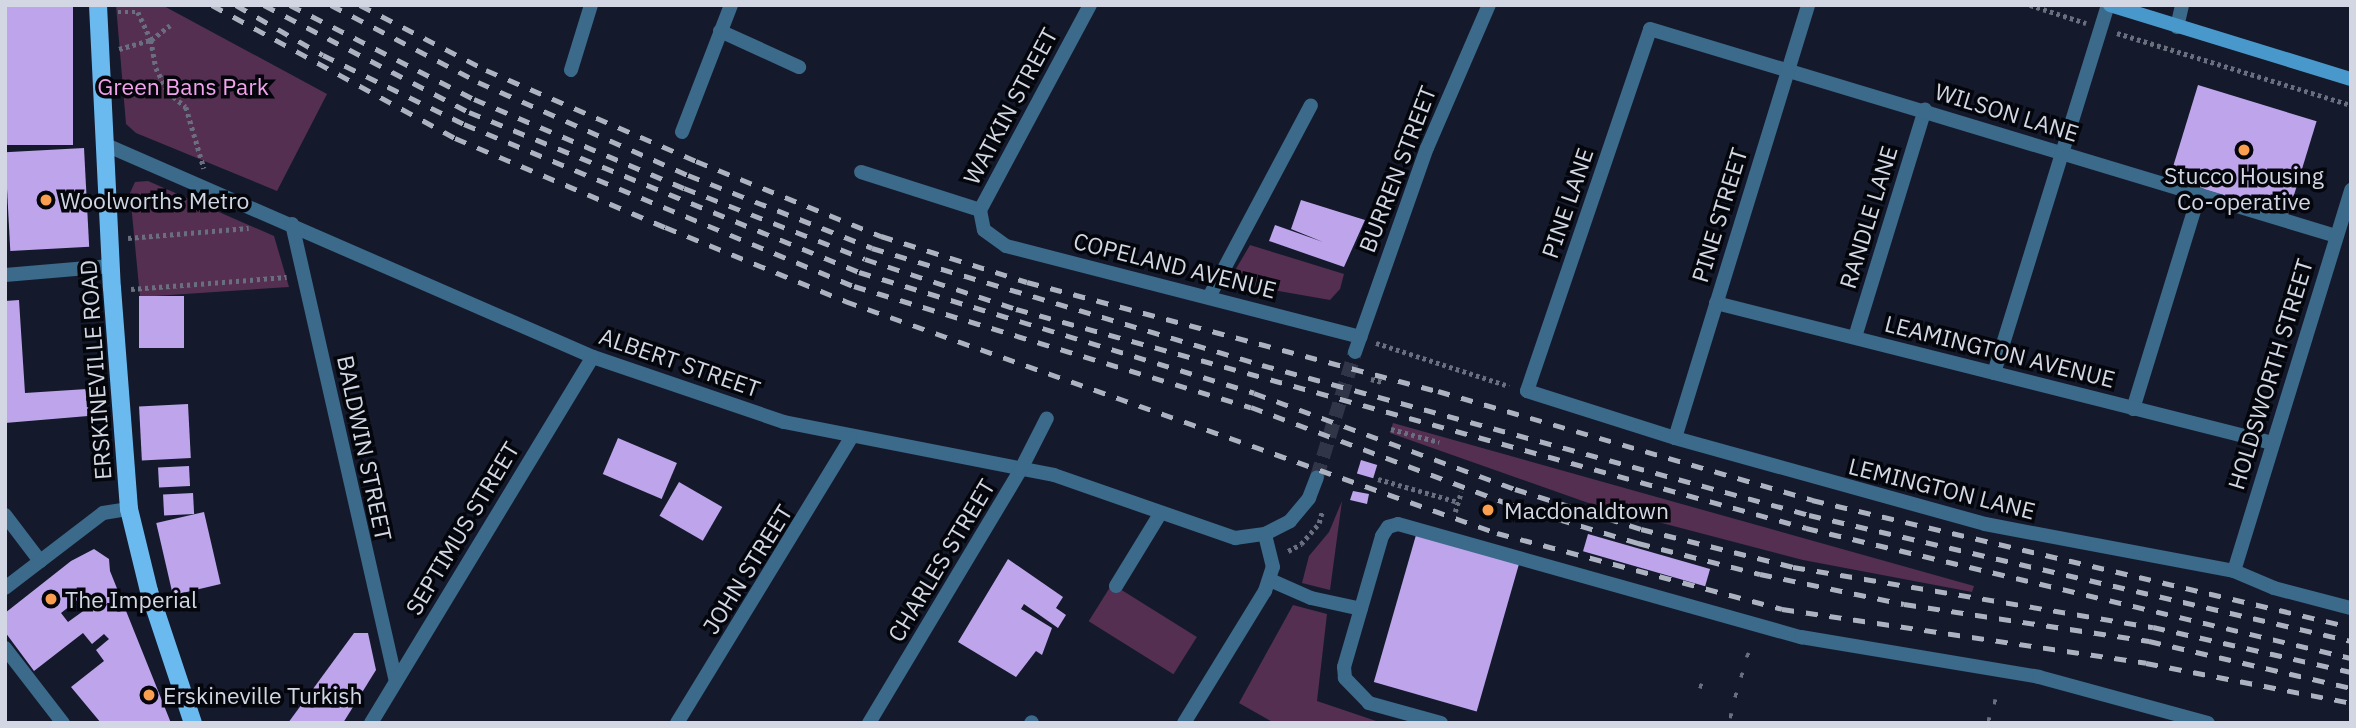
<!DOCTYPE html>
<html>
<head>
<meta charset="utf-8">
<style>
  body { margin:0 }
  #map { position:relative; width:2356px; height:728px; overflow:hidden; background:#141a2c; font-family:"IBM Plex Sans",sans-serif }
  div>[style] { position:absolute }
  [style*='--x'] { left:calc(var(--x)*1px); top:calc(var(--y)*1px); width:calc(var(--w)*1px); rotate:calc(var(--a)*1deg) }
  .green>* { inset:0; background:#542f51; transform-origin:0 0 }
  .building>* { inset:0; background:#bda4eb; transform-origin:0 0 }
  .street-tunnel>* { height:14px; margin-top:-7px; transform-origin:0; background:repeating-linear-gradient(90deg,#303647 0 14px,transparent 0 21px) }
  .path>* { height:4.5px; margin-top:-2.25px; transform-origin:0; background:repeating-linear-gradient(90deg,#696f7e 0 3.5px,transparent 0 7px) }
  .lane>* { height:14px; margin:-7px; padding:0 7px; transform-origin:7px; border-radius:7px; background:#3b6a8b }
  .street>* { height:14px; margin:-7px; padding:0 7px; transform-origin:7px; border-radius:7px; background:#3b6a8b }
  .secondary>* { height:14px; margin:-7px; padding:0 7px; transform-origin:7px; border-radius:7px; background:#4898cc }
  .primary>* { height:18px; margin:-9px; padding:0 9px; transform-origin:9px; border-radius:9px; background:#6abaf0 }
  .rail>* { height:5px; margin-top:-2.5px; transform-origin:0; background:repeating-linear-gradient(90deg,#acb2bf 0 12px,transparent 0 24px) }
  .dots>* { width:19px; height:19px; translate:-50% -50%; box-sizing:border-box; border:4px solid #04060c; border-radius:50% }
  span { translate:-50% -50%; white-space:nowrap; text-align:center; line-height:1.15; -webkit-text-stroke:7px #04060c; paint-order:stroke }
  .park-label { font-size:23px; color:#f3a2ec }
  .street-label { font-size:23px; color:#d2d7e3 }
  .poi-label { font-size:23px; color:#d2d7e3 }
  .left { translate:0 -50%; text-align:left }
  .frame { position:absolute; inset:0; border:7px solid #d2d7e3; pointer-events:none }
</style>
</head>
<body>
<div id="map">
  <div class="green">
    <i style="clip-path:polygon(116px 5px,162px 5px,327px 94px,277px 191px,136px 133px,126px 124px)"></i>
    <i style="clip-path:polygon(148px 181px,274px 236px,289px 287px,140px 297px,130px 193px,135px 182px)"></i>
    <i style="clip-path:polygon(1250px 245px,1344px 274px,1340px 289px,1330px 300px,1234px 283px,1233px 274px)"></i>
    <i style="clip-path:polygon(1393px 423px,1974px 586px,1972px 592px,1803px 560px,1597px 506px,1390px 433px)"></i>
    <i style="clip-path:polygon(1342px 501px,1330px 590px,1302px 583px,1309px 556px,1329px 532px)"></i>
    <i style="left:1112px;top:584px;width:100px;height:44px;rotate:32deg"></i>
    <i style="clip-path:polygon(1293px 605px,1327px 614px,1317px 701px,1382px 723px,1274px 723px,1239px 703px)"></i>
  </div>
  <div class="building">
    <i style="left:5px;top:5px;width:68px;height:140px"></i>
    <i style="left:2198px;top:85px;width:124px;height:98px;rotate:17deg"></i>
    <i style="left:84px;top:148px;width:99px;height:79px;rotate:87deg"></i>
    <i style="clip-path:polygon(1301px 200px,1365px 220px,1344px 267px,1269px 241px,1275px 225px,1323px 242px,1291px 229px)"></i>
    <i style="left:184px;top:296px;width:52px;height:45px;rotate:90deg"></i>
    <i style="clip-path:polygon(19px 300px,25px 393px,87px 389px,88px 416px,5px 423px,5px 301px)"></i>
    <i style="left:188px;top:404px;width:54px;height:49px;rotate:87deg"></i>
    <i style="left:618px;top:438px;width:64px;height:39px;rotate:23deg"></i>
    <i style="left:1361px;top:460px;width:17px;height:14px;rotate:17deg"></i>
    <i style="left:189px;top:466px;width:20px;height:31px;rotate:87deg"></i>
    <i style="left:679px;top:482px;width:50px;height:39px;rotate:30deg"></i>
    <i style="clip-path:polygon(1353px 491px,1369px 494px,1367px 504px,1350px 500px)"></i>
    <i style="left:193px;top:493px;width:21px;height:30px;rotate:87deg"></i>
    <i style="left:204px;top:512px;width:74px;height:49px;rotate:77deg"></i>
    <i style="left:1588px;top:534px;width:127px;height:18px;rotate:16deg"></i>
    <i style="left:1416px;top:535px;width:107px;height:153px;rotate:16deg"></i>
    <i style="clip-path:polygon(evenodd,94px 549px,109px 559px,110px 571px,171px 723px,101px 723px,71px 687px,104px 661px,96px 650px,109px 639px,104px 634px,92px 644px,83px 633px,34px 671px,5px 632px,5px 613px,71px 561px,94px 549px,85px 594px,93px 604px,68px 622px,61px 613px,85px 594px)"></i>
    <i style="clip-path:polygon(1008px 559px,1063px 597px,1056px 608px,1066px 615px,1058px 628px,1024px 604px,1021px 609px,1052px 628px,1042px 655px,1036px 651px,1016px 677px,958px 642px)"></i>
    <i style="clip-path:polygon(354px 633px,368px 633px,376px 670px,343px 723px,288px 723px)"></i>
  </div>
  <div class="street-tunnel">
    <i style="--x:1317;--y:477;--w:131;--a:-73.1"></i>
  </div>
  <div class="path">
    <i style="--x:2030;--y:5;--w:59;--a:17.8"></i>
    <i style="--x:118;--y:12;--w:20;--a:0"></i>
    <i style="--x:138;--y:12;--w:31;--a:65"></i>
    <i style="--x:151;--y:40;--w:28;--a:80"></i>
    <i style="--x:156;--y:68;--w:27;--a:63"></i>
    <i style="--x:168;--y:92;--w:23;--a:40"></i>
    <i style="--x:186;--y:107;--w:64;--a:73.6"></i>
    <i style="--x:2117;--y:33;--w:245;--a:17.1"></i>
    <i style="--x:119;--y:49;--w:33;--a:-16"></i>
    <i style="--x:151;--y:40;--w:24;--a:-38"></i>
    <i style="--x:128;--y:238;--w:121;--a:-4.7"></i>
    <i style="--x:131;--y:289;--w:156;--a:-4.4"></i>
    <i style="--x:1376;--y:343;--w:140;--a:17.9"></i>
    <i style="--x:1371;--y:379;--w:11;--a:15"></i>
    <i style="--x:1391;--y:429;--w:50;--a:15.2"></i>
    <i style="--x:1378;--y:479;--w:83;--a:16"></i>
    <i style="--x:1455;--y:512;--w:21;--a:-73"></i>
    <i style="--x:1288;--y:551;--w:15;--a:-28"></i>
    <i style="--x:1301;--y:544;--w:28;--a:-49"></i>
    <i style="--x:1319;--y:523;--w:11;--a:-75"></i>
    <i style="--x:1746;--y:654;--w:5;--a:22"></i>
    <i style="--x:1740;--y:674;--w:6;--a:18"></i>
    <i style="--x:1699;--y:685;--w:6;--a:18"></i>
    <i style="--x:1734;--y:694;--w:6;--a:18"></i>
    <i style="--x:1993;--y:701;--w:5;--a:11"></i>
    <i style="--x:1729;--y:715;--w:6;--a:9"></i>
    <i style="--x:1987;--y:719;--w:6;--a:9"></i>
  </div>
  <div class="lane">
    <i style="--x:720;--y:31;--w:87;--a:24.5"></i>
    <i style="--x:571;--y:70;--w:68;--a:-72.9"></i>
    <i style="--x:861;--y:172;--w:125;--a:17.7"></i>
    <i style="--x:1209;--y:297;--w:217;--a:-62"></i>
    <i style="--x:1855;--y:337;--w:238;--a:-72.9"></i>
    <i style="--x:1527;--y:391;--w:382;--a:-71.2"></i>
    <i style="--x:1650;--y:29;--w:717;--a:16.79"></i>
    <i style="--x:2133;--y:409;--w:225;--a:-72.9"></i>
    <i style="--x:1675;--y:438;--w:322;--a:15.5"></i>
    <i style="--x:1985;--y:524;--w:253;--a:10.7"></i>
    <i style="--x:2234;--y:571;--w:43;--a:23"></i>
    <i style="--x:2274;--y:588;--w:80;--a:14.6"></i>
    <i style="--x:5;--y:515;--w:58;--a:52.7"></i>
    <i style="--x:1270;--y:580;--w:45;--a:23.7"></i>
    <i style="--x:1311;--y:598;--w:51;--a:12.4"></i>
    <i style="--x:1116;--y:586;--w:84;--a:-58.6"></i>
    <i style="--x:5;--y:648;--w:95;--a:52.3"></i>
    <i style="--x:1031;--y:723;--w:1;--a:-45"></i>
    <i style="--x:1441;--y:723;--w:75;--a:-164.5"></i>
    <i style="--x:1369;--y:703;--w:35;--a:-134"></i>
    <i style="--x:1345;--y:678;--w:11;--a:-95"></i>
    <i style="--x:1344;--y:667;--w:136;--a:-73.8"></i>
    <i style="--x:1382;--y:536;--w:11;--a:-56"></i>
    <i style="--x:1388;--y:527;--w:10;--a:-17"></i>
    <i style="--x:1398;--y:524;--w:419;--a:15.7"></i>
    <i style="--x:1801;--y:637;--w:241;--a:9.5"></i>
    <i style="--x:2039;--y:677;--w:175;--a:15.2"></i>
  </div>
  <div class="street">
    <i style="--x:1090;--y:5;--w:233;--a:118.2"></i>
    <i style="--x:980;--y:210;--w:20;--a:79"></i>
    <i style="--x:984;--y:230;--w:27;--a:36"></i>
    <i style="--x:1006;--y:246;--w:366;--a:14.4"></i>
    <i style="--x:2177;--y:27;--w:23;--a:-77"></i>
    <i style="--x:682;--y:132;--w:136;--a:-68.9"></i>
    <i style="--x:106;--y:145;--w:531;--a:23.52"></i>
    <i style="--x:593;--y:357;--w:202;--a:18.8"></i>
    <i style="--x:784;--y:422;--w:275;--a:11.1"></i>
    <i style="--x:1054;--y:475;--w:192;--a:19.2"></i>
    <i style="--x:1235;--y:538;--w:30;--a:-8"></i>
    <i style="--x:1265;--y:534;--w:28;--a:-27"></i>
    <i style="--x:1290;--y:521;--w:30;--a:-50"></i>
    <i style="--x:1309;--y:498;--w:22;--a:-69"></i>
    <i style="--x:292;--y:224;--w:469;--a:77.2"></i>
    <i style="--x:5;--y:275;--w:106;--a:-4.9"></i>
    <i style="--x:1716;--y:303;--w:573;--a:14.13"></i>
    <i style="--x:1355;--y:352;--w:216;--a:-70.6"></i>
    <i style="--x:1427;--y:148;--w:156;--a:-66.6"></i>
    <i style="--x:1994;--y:373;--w:385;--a:-72.8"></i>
    <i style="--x:1527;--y:391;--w:155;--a:17.6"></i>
    <i style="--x:1675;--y:438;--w:453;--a:-72.9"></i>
    <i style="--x:2234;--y:571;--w:399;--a:-72.9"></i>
    <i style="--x:5;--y:588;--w:123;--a:-37.4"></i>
    <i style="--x:103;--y:513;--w:26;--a:-9"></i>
    <i style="--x:371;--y:723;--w:428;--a:-58.8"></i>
    <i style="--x:677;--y:723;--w:334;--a:-58.6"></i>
    <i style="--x:869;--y:723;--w:294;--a:-59.1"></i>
    <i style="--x:1020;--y:471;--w:59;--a:-63"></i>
    <i style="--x:1184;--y:723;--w:155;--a:-58.5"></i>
    <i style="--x:1265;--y:591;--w:25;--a:-72"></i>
    <i style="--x:1273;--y:567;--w:34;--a:-104"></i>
  </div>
  <div class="secondary">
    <i style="--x:2110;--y:5;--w:252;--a:17.1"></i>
  </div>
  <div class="primary">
    <i style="--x:98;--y:5;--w:283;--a:87.2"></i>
    <i style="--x:112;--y:288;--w:222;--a:85.6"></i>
    <i style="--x:129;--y:509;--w:84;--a:76.3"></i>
    <i style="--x:149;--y:591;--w:139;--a:71.6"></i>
  </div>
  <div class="rail">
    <i style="--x:212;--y:5;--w:277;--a:28.7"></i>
    <i style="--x:455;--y:138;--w:228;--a:23"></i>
    <i style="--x:665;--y:227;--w:195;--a:22.3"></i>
    <i style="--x:845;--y:301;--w:692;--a:19.59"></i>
    <i style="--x:1497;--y:533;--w:295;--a:14.9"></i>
    <i style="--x:1782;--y:609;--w:368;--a:8.4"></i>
    <i style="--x:2146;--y:663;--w:209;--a:11"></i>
    <i style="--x:236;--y:5;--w:100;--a:29.9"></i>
    <i style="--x:323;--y:55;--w:157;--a:26.1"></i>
    <i style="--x:464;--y:124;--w:422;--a:22.6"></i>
    <i style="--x:854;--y:286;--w:415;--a:17"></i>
    <i style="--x:1251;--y:407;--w:279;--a:20.6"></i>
    <i style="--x:1512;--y:505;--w:132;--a:16.8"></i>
    <i style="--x:1638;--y:543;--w:126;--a:14.3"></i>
    <i style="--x:1760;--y:574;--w:147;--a:11.8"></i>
    <i style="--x:1904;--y:604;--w:248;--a:8.6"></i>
    <i style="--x:2149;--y:641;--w:207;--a:13.1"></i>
    <i style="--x:264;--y:5;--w:231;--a:27.6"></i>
    <i style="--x:469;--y:112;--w:422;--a:22.3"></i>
    <i style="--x:859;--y:272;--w:413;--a:17"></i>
    <i style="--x:1254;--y:393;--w:278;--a:20.2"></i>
    <i style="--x:1515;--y:489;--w:132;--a:17.6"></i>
    <i style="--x:1641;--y:529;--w:157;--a:14"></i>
    <i style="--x:1793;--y:567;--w:365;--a:9.5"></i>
    <i style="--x:2153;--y:627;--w:203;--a:12.8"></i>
    <i style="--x:290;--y:5;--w:207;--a:27.1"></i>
    <i style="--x:474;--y:99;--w:228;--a:23"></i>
    <i style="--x:684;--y:188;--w:194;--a:21.4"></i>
    <i style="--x:865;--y:259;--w:159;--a:18.3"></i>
    <i style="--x:1016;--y:309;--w:820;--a:15.49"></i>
    <i style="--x:1806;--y:528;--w:560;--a:13.42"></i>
    <i style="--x:331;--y:5;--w:166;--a:27.6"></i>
    <i style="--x:478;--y:82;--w:230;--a:23.9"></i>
    <i style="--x:688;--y:175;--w:198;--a:21.6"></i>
    <i style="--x:872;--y:248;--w:407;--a:16.7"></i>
    <i style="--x:1262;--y:365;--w:567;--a:15.33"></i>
    <i style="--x:1809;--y:515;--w:556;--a:13.09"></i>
    <i style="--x:360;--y:5;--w:142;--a:27.3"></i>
    <i style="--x:486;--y:70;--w:229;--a:23.4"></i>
    <i style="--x:696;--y:161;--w:200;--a:22.1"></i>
    <i style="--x:881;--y:236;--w:153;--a:17.5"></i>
    <i style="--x:1027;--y:282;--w:425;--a:14.9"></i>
    <i style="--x:1438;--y:391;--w:390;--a:16.2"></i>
    <i style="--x:1812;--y:500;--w:554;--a:13.26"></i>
  </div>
  <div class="dots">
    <i style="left:2244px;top:150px;background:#fa9f4f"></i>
    <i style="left:46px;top:200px;background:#fa9f4f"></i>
    <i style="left:1488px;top:510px;background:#fa9f4f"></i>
    <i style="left:51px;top:599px;background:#fa9f4f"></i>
    <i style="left:149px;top:695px;background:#fa9f4f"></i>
  </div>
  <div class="park-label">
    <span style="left:183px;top:86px">Green Bans Park</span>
  </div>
  <div class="street-label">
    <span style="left:1010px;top:106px;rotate:-62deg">WATKIN STREET</span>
    <span style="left:2007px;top:112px;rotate:17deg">WILSON LANE</span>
    <span style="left:1397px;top:169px;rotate:-69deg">BURREN STREET</span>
    <span style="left:1567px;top:203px;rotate:-71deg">PINE LANE</span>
    <span style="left:1719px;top:215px;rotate:-73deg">PINE STREET</span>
    <span style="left:1868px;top:217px;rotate:-73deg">RANDLE LANE</span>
    <span style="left:1175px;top:265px;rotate:14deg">COPELAND AVENUE</span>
    <span style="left:2000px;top:351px;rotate:14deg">LEAMINGTON AVENUE</span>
    <span style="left:680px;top:362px;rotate:19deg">ALBERT STREET</span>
    <span style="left:95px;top:370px;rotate:-94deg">ERSKINEVILLE ROAD</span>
    <span style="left:2270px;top:374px;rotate:-73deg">HOLDSWORTH STREET</span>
    <span style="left:365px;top:448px;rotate:78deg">BALDWIN STREET</span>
    <span style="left:1942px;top:488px;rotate:14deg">LEMINGTON LANE</span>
    <span style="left:462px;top:528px;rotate:-59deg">SEPTIMUS STREET</span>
    <span style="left:941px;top:560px;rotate:-59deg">CHARLES STREET</span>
    <span style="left:747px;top:569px;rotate:-58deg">JOHN STREET</span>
  </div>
  <div class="poi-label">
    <span style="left:2244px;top:188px">Stucco Housing<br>Co-operative</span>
    <span class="left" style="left:60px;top:200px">Woolworths Metro</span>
    <span class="left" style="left:1504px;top:510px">Macdonaldtown</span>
    <span class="left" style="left:65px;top:599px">The Imperial</span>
    <span class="left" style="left:163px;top:695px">Erskineville Turkish</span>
  </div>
  <div class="frame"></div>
</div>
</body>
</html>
